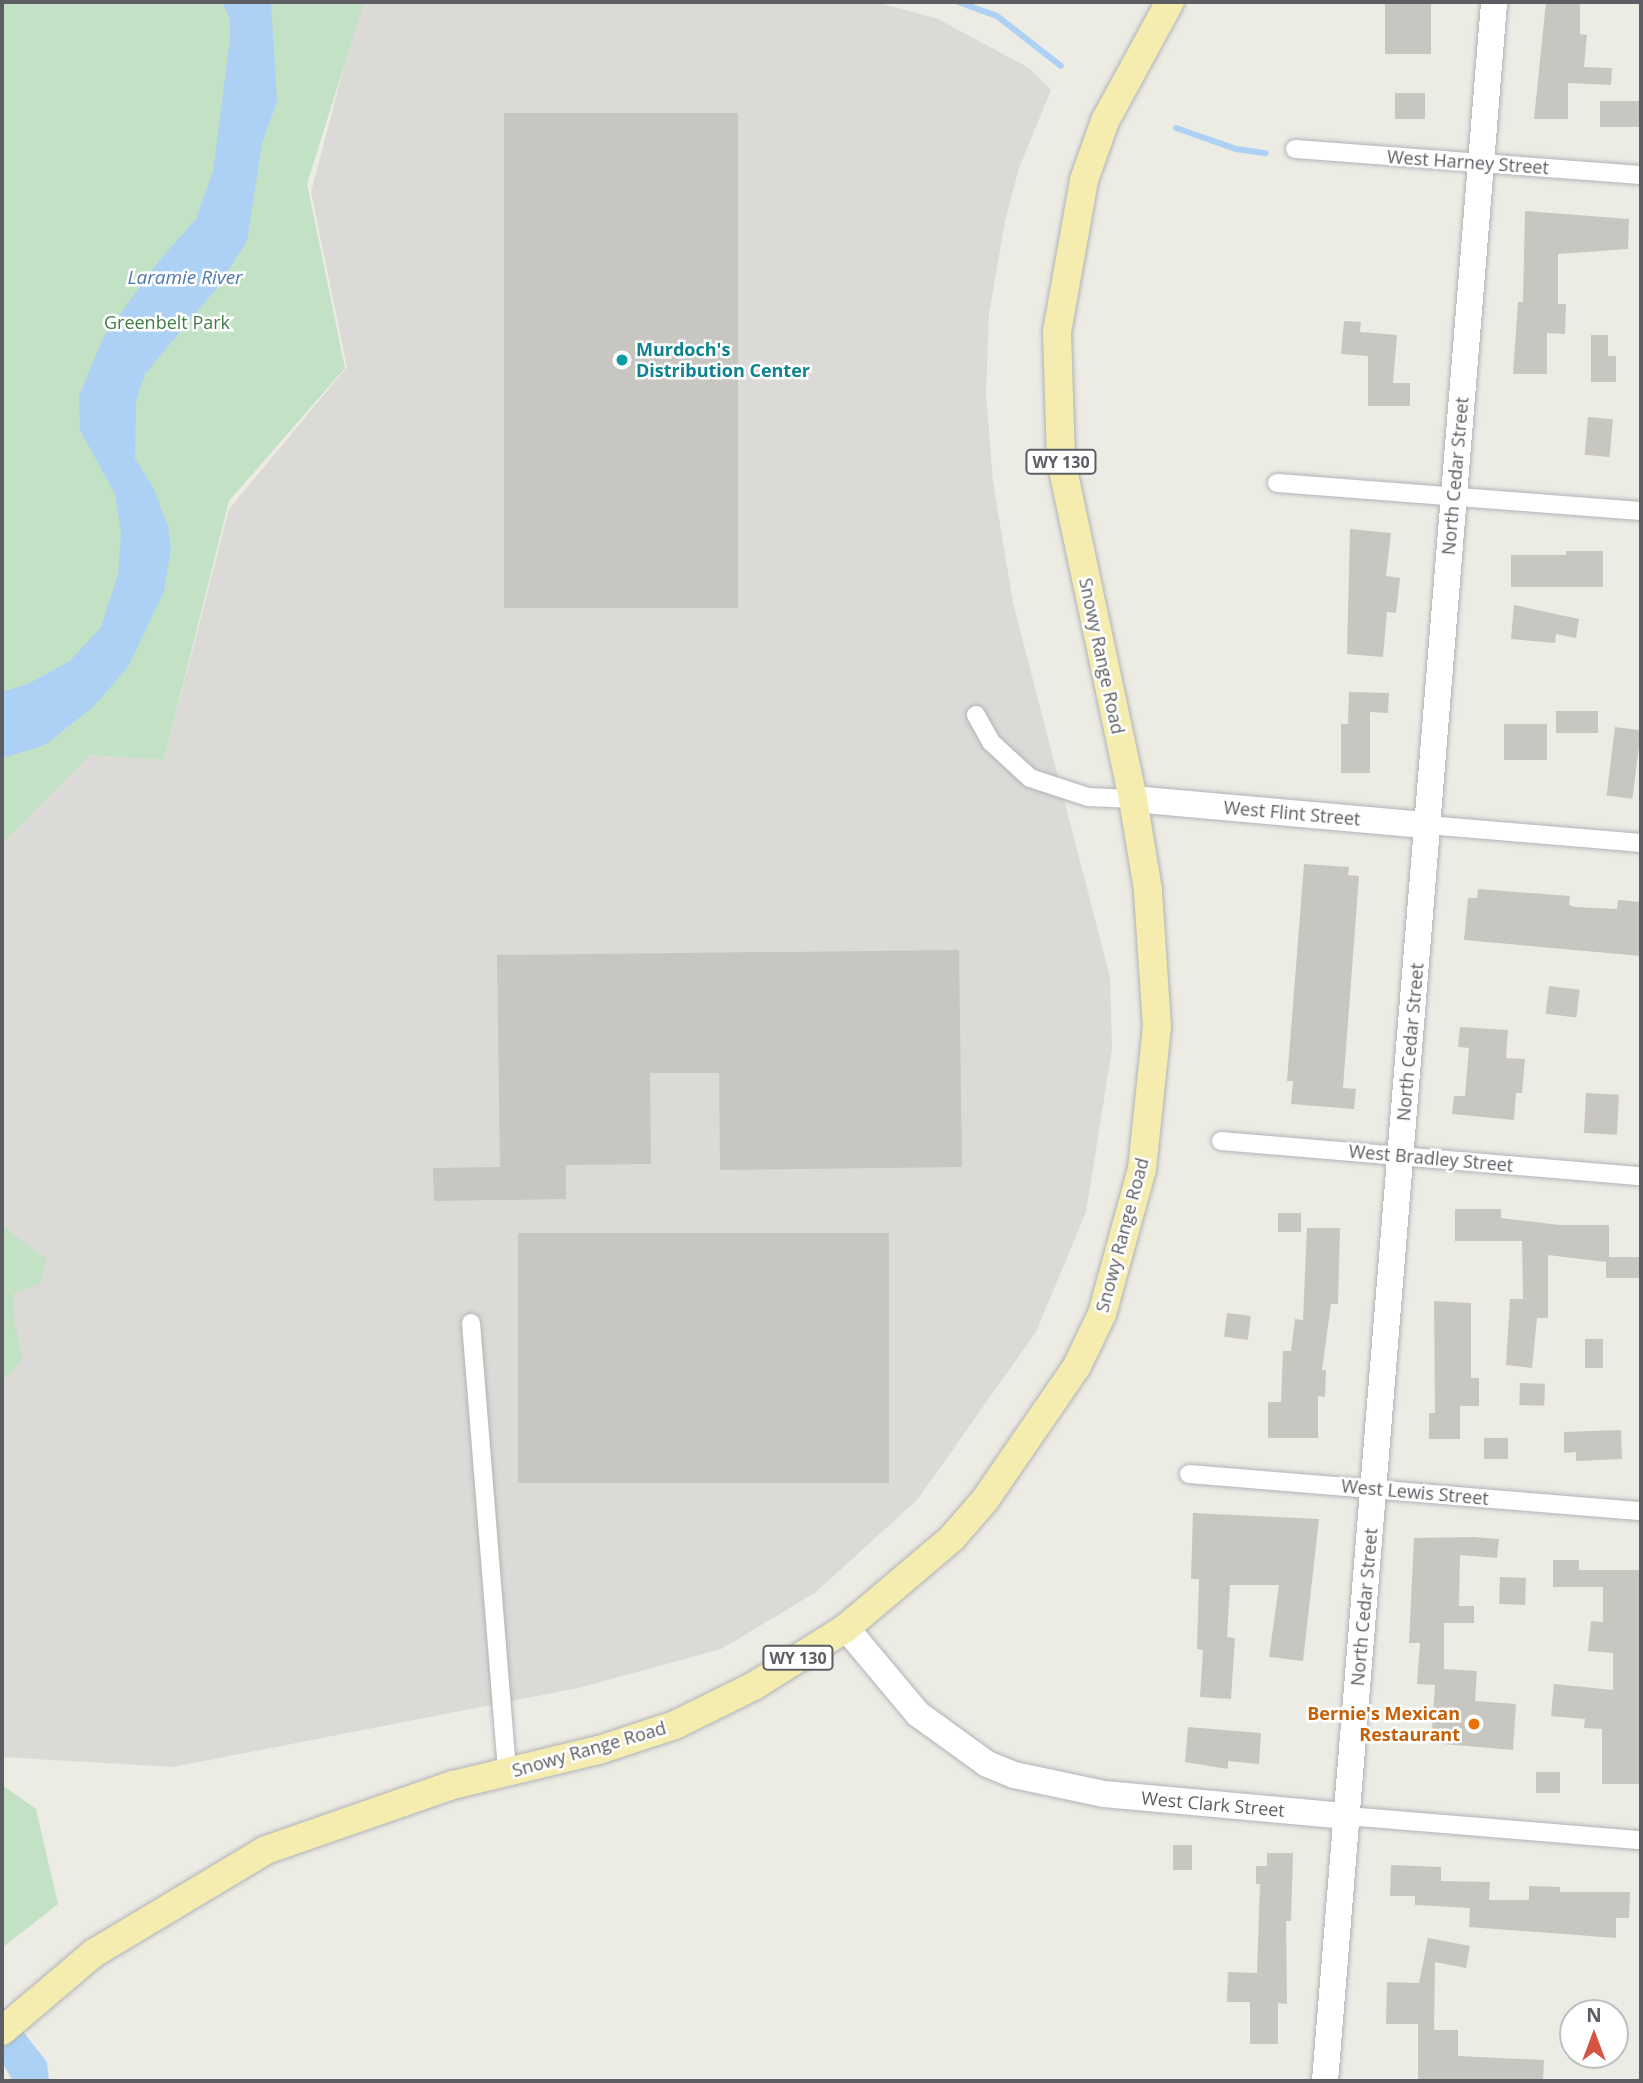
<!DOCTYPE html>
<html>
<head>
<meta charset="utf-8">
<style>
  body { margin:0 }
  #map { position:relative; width:1643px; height:2083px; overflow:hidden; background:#ecebe4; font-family:"Open Sans",sans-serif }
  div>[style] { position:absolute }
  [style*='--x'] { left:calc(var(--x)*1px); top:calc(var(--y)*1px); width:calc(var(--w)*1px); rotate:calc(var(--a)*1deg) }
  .industrial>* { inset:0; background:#dbdad6 }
  .green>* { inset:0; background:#c3e1c5 }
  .water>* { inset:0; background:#acd1f4 }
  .stream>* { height:6px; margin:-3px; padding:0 3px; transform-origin:3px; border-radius:3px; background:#acd1f4 }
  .building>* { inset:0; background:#c8c6c0; transform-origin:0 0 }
  .roads { filter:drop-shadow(0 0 2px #b1b3b7) drop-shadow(0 0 2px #b1b3b7) }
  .street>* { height:18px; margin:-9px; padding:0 9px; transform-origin:9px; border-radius:9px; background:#fff }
  .secondary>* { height:26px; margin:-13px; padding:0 13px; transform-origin:13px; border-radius:13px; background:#fff }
  .primary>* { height:28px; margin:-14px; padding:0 14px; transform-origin:14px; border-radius:14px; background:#f5edb0 }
  .dots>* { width:19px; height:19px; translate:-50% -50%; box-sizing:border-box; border:4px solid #fff; border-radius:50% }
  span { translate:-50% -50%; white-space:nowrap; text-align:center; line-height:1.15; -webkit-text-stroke:5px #fff; paint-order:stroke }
  .shield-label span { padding:2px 5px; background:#fff; border:2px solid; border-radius:5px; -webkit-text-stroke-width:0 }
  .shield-label { font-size:16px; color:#5c5e63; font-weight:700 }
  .street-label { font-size:18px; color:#5c5e63 }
  .park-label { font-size:18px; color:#3f7e45 }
  .culture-label { font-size:18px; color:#0d838f; font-weight:700 }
  .left { translate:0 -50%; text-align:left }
  .food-label { font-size:18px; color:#c56008; font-weight:700 }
  .right { translate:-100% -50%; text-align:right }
  .water-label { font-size:19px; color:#4f78ac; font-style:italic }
  .frame { position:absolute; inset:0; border:4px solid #5c5e63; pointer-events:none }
  .north { position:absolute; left:1559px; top:1999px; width:70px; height:70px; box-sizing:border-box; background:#fff; border:2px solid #bebfc1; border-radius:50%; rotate:0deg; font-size:19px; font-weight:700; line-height:28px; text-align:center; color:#5c5e63 }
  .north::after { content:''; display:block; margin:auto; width:24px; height:32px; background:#d45543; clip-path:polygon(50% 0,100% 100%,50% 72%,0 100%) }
</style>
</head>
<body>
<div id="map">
  <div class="industrial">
    <i style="clip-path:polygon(361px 2px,876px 2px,938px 19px,1029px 68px,1051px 90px,1019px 168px,1005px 221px,989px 314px,986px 394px,993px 482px,1013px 603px,1110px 977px,1112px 1049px,1086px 1212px,1036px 1332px,917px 1500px,816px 1592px,721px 1649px,578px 1688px,173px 1767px,2px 1757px,2px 844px,90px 755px,164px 760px,229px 509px,347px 367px,311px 192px)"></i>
  </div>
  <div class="green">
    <i style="clip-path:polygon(2px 2px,364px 2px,307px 184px,345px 368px,229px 501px,164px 760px,90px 755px,2px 844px)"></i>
    <i style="clip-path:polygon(2px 1225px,46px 1259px,41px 1283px,13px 1294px,13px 1316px,23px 1358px,2px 1382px)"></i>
    <i style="clip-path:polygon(2px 1785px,36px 1809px,58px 1904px,2px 1948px)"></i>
  </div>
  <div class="water">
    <i style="clip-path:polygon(222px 2px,271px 2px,277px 102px,262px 143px,247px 241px,216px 289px,145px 374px,136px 401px,135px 459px,153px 487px,168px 526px,171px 548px,164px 591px,128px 667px,93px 707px,45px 745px,2px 758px,2px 692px,30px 683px,70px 661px,101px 627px,118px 574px,121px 533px,115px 494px,80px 430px,79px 396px,103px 338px,158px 262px,196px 219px,213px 171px,230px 39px,230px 19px)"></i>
    <i style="clip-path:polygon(2px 2005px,47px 2062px,49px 2081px,13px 2081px,2px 2062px)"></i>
  </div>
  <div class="stream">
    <i style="--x:958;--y:2;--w:41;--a:19.7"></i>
    <i style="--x:997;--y:16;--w:81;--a:38"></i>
    <i style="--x:1176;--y:128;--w:64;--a:19.3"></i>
    <i style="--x:1236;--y:149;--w:30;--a:8"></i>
  </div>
  <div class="building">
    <i style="left:1385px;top:2px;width:46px;height:52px"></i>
    <i style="clip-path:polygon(1546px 2px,1580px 2px,1580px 34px,1587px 35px,1584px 67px,1612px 68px,1611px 85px,1568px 83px,1568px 119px,1534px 119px)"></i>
    <i style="left:1395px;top:93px;width:30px;height:26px"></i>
    <i style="left:1600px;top:101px;width:41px;height:26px"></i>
    <i style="left:504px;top:113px;width:234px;height:495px"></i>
    <i style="clip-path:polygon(1525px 211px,1629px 219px,1628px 249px,1558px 254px,1558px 304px,1566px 304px,1565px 334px,1547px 333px,1547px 374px,1513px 374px,1518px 302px,1523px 302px)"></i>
    <i style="clip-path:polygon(1344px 321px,1361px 322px,1360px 332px,1397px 335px,1393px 383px,1410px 383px,1410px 406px,1368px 406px,1368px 356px,1341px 354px)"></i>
    <i style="clip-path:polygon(1591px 335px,1608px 335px,1608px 356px,1616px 356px,1616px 382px,1591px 382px)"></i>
    <i style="left:1588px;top:417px;width:25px;height:38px;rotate:5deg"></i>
    <i style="clip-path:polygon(1350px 529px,1391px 533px,1386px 576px,1400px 578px,1396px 613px,1387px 612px,1383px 657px,1347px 654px)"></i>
    <i style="clip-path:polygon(1566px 551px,1603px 551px,1603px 587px,1511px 587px,1511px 555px,1566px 555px)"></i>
    <i style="clip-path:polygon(1514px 605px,1579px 619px,1576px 638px,1556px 634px,1555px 643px,1511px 639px)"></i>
    <i style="clip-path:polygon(1349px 692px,1389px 693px,1388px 713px,1370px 712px,1370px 773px,1341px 773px,1341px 724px,1348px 724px)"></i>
    <i style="left:1556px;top:711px;width:42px;height:22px"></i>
    <i style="left:1504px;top:724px;width:43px;height:36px"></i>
    <i style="left:1615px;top:727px;width:26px;height:69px;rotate:7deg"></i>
    <i style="clip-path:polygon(1304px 864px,1349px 867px,1348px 875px,1359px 876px,1343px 1088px,1356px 1089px,1354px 1109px,1291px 1104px,1293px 1081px,1287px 1081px)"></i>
    <i style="clip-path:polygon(1478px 889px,1570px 896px,1569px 905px,1576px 907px,1617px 909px,1618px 900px,1641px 902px,1641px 956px,1464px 940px,1468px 898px,1477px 898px)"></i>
    <i style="clip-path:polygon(959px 950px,962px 1167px,720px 1170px,719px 1073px,650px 1073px,651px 1164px,566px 1165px,566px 1199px,434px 1201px,433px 1168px,500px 1167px,497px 955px)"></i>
    <i style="left:1549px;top:986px;width:31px;height:28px;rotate:7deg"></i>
    <i style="clip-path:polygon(1460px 1027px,1508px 1030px,1506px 1058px,1525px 1059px,1522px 1093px,1516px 1093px,1514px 1120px,1452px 1114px,1454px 1096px,1465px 1096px,1469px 1048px,1458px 1047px)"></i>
    <i style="left:1586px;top:1093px;width:33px;height:40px;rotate:3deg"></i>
    <i style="clip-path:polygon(1455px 1209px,1501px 1209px,1501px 1218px,1560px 1225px,1609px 1225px,1609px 1257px,1640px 1257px,1640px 1278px,1606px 1278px,1606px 1262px,1548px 1255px,1548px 1318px,1537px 1318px,1532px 1368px,1506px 1365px,1510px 1299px,1523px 1299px,1522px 1241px,1455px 1241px)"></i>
    <i style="left:1278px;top:1213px;width:23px;height:19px"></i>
    <i style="clip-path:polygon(1307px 1228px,1340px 1228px,1338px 1304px,1331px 1304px,1322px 1370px,1326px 1370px,1325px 1397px,1318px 1396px,1318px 1438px,1268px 1438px,1268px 1402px,1281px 1402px,1283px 1351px,1291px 1351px,1295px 1319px,1303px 1320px)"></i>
    <i style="left:889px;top:1233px;width:250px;height:371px;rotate:90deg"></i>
    <i style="clip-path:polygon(1434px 1301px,1471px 1303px,1471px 1378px,1479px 1378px,1479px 1406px,1460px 1406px,1460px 1439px,1429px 1439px,1429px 1413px,1435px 1413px)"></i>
    <i style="left:1227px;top:1313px;width:24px;height:24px;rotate:7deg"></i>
    <i style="left:1585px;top:1339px;width:18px;height:29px"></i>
    <i style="left:1520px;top:1383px;width:25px;height:22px;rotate:2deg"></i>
    <i style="clip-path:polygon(1621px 1430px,1622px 1459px,1576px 1461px,1576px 1452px,1564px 1453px,1564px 1432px)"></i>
    <i style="left:1484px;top:1438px;width:24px;height:21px"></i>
    <i style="clip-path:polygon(1193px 1513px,1319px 1519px,1303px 1661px,1269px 1657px,1279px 1585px,1230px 1585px,1227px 1637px,1235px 1638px,1231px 1699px,1200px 1697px,1203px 1650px,1197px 1649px,1199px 1579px,1191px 1579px)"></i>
    <i style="clip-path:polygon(1473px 1537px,1499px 1539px,1497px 1558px,1460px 1555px,1459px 1606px,1474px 1606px,1474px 1623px,1444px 1623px,1444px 1669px,1477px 1671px,1475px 1701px,1516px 1704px,1513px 1750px,1431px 1743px,1435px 1685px,1417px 1684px,1420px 1643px,1409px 1643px,1414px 1538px)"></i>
    <i style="clip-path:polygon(1553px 1560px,1579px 1560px,1579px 1570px,1641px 1570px,1641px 1784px,1602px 1784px,1602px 1729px,1584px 1728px,1585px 1719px,1551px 1716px,1554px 1684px,1613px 1690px,1613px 1653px,1588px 1651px,1591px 1621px,1603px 1622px,1603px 1587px,1553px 1587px)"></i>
    <i style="left:1500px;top:1577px;width:26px;height:27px;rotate:2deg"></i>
    <i style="clip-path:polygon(1188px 1727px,1261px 1733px,1259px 1764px,1228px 1761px,1228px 1769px,1185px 1762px)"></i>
    <i style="left:1536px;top:1772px;width:24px;height:21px"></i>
    <i style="left:1173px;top:1845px;width:19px;height:25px"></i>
    <i style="clip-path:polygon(1267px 1853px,1293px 1853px,1291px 1921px,1286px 1921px,1287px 2004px,1278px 2003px,1278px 2044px,1250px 2044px,1250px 2002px,1227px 2002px,1228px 1972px,1257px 1973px,1260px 1884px,1256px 1884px,1256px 1866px,1267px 1866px)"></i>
    <i style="clip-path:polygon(1391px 1865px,1441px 1867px,1441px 1881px,1490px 1882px,1489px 1900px,1529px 1900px,1529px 1886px,1560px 1887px,1560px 1892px,1630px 1892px,1629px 1918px,1616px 1918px,1616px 1938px,1469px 1927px,1470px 1908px,1415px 1905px,1415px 1896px,1390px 1896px)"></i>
    <i style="clip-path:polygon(1428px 1938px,1470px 1946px,1466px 1968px,1435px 1962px,1434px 2030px,1458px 2030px,1458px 2056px,1544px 2060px,1543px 2081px,1418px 2081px,1418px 2024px,1386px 2024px,1387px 1982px,1419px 1983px)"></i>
  </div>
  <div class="roads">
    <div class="street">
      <i style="--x:1295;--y:149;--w:347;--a:4.3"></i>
      <i style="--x:1277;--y:483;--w:365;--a:4.4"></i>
      <i style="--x:976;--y:715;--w:31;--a:61"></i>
      <i style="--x:991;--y:742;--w:53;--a:42.7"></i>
      <i style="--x:1030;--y:778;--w:61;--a:18.1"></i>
      <i style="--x:1088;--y:797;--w:45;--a:2.5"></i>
      <i style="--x:1427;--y:825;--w:215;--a:4.8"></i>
      <i style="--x:1221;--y:1141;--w:421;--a:4.8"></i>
      <i style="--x:471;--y:1323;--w:450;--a:85.4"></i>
      <i style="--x:1189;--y:1474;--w:454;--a:4.7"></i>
      <i style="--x:1347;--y:1816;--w:295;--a:4.7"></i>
    </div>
    <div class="secondary">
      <i style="--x:1133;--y:799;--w:295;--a:5.1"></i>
      <i style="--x:846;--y:1628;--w:112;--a:50.1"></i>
      <i style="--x:918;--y:1714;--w:85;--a:35.9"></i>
      <i style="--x:987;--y:1764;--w:29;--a:22"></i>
      <i style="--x:1014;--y:1775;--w:92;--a:11.9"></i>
      <i style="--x:1104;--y:1794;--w:244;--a:5.2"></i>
      <i style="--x:1325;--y:2081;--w:2086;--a:-85.35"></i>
    </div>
    <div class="primary">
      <i style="--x:2;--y:2031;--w:121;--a:-40.3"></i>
      <i style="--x:94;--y:1953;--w:200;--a:-30.9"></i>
      <i style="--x:266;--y:1850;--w:198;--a:-19.2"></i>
      <i style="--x:453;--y:1785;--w:150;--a:-13.5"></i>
      <i style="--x:599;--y:1750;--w:80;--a:-18.2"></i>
      <i style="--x:675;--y:1725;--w:88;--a:-26.3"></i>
      <i style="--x:754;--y:1686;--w:109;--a:-32.2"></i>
      <i style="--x:846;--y:1628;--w:139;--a:-40.3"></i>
      <i style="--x:952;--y:1538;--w:50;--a:-49"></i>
      <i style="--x:985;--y:1500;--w:163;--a:-55.5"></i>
      <i style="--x:1077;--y:1366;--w:58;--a:-64.3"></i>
      <i style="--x:1102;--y:1314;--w:150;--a:-74.6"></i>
      <i style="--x:1142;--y:1169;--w:143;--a:-84"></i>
      <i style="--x:1157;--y:1027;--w:137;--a:-93.8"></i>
      <i style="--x:1148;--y:890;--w:92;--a:-99.4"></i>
      <i style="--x:1133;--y:799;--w:347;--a:-102"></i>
      <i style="--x:1061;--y:460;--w:128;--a:-91.8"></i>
      <i style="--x:1057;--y:332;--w:154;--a:-79.9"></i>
      <i style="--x:1084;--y:180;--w:63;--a:-70.4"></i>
      <i style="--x:1105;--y:121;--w:136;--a:-61.4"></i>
    </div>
  </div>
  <div class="dots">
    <i style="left:622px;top:360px;background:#0f9aa8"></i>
    <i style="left:1474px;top:1724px;background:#e8710a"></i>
  </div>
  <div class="shield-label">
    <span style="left:1061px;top:462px">WY 130</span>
    <span style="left:798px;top:1658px">WY 130</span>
  </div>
  <div class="street-label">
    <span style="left:1468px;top:162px;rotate:4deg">West Harney Street</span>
    <span style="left:1455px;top:476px;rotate:-85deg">North Cedar Street</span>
    <span style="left:1102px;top:656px;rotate:78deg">Snowy Range Road</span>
    <span style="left:1292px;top:813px;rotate:5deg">West Flint Street</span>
    <span style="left:1410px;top:1042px;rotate:-85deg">North Cedar Street</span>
    <span style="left:1431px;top:1158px;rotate:5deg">West Bradley Street</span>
    <span style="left:1122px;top:1235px;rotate:-75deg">Snowy Range Road</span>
    <span style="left:1415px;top:1492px;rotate:5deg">West Lewis Street</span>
    <span style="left:1364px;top:1607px;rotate:-85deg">North Cedar Street</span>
    <span style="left:589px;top:1749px;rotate:-16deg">Snowy Range Road</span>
    <span style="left:1213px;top:1804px;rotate:5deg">West Clark Street</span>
  </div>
  <div class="park-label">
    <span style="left:167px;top:322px">Greenbelt Park</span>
  </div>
  <div class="culture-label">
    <span class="left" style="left:636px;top:360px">Murdoch's<br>Distribution Center</span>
  </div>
  <div class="food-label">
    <span class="right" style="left:1460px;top:1724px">Bernie's Mexican<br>Restaurant</span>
  </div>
  <div class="water-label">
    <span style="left:185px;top:278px">Laramie River</span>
  </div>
  <div class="frame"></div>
  <div class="north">N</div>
</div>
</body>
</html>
